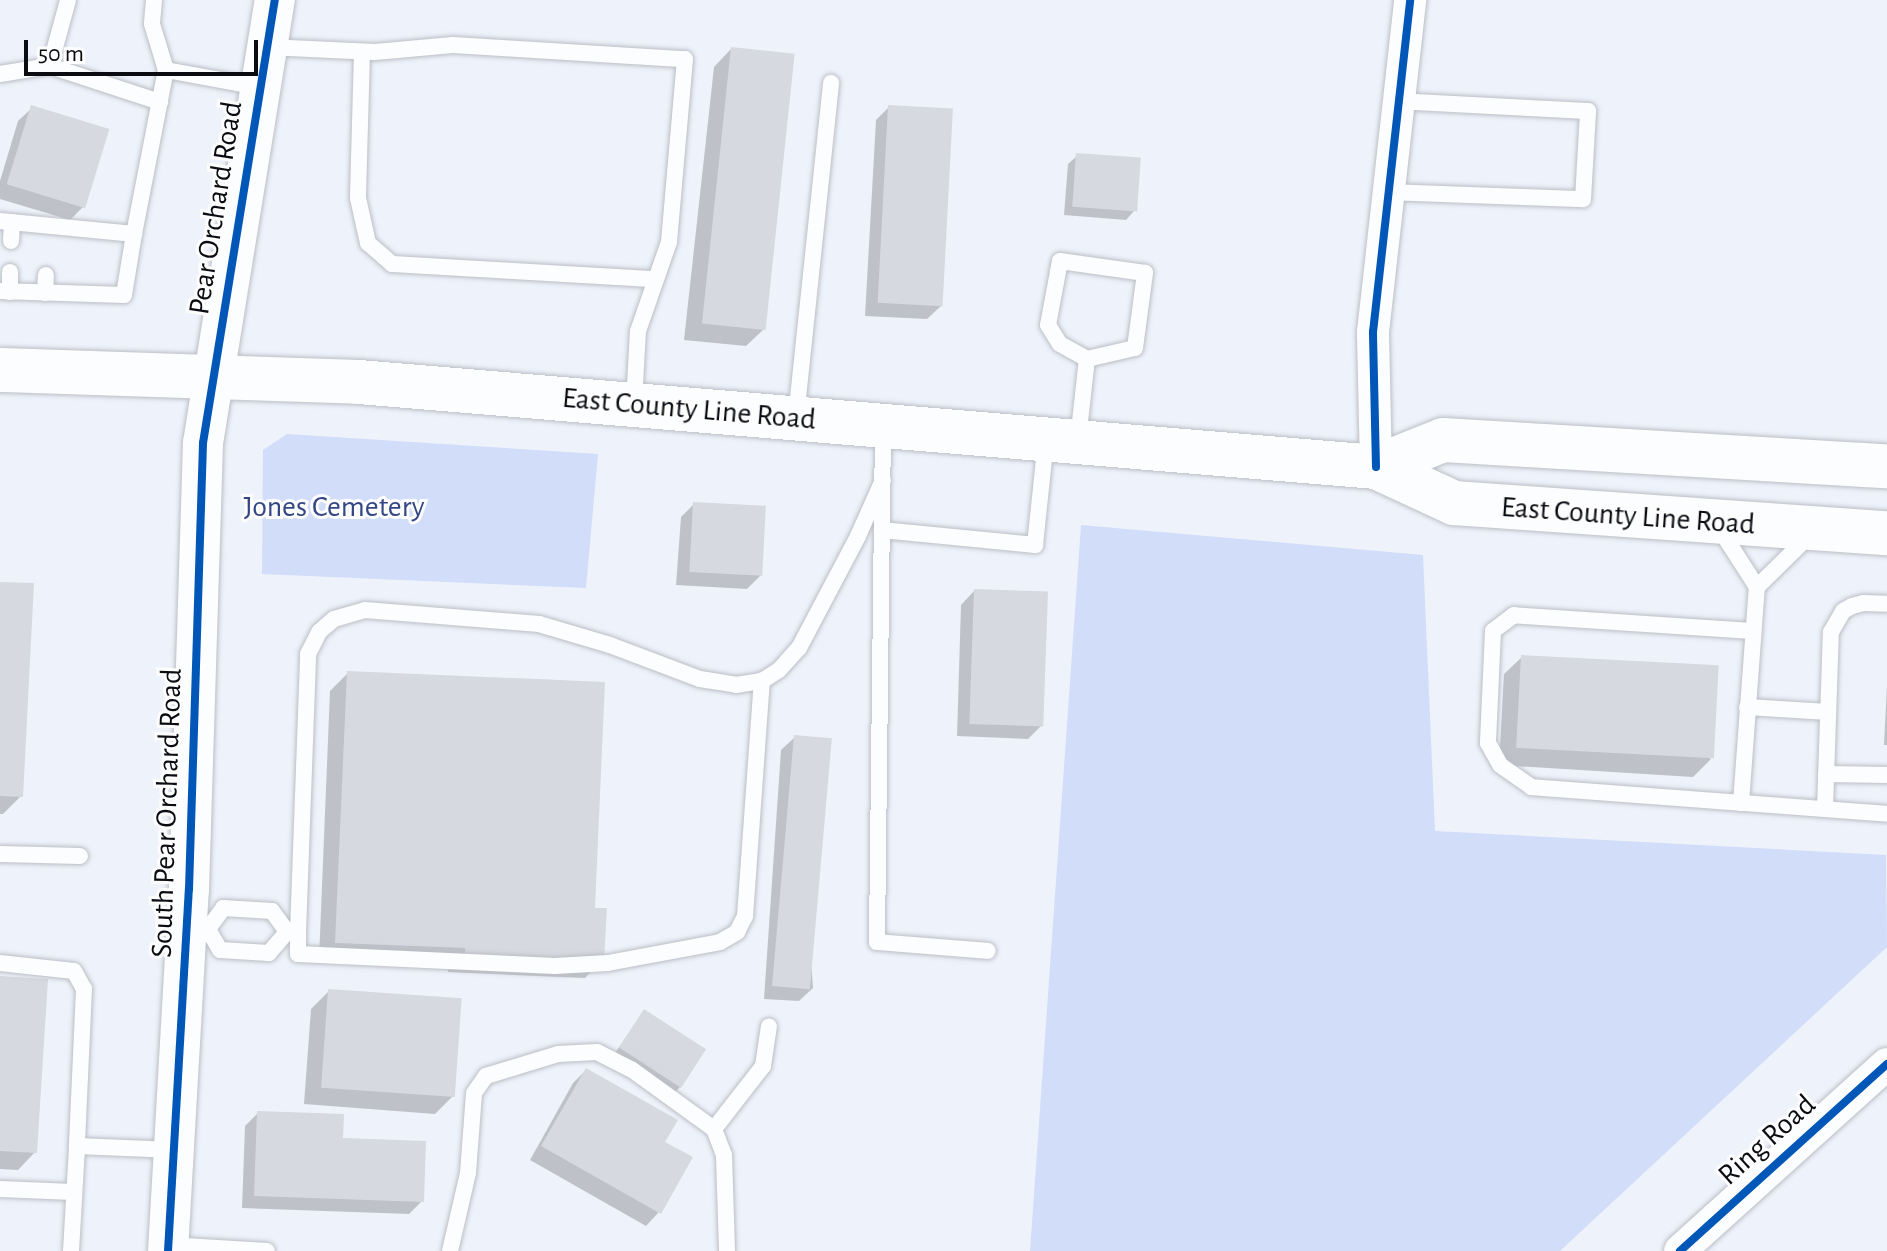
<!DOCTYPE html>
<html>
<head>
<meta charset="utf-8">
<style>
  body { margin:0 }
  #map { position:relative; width:1887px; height:1251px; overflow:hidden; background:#eef2fa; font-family:"Alegreya Sans",sans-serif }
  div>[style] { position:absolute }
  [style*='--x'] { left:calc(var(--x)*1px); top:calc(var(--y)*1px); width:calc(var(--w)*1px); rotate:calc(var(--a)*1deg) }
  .green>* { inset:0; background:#d2ddf9 }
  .shadow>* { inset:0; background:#0003 }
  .building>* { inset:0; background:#d6d9df; transform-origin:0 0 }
  .roads { filter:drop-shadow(0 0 2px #bbbec5) drop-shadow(0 0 2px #bbbec5) }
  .service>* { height:16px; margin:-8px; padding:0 8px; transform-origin:8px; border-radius:8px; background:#fcfdfe }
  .minor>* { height:32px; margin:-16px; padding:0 16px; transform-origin:16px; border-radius:16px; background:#fcfdfe }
  .tertiary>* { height:40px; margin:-20px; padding:0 20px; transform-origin:20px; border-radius:20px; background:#fcfdfe }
  .secondary>* { height:44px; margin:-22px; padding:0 22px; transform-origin:22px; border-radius:22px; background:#fcfdfe }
  .cycleway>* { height:8px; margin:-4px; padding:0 4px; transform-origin:4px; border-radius:4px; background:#0057b8 }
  span { translate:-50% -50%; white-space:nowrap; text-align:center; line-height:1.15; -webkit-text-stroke:6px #fdfdfd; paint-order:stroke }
  .street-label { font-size:30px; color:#0a0c12 }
  .park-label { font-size:30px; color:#344784 }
  .scale { position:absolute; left:24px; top:40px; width:234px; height:36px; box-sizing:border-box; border:4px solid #0a0c12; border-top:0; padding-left:10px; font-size:24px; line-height:28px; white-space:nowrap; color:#0a0c12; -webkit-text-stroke:6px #fdfdfd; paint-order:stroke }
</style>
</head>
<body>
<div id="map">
  <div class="green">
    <i style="clip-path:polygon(287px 434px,598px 454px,586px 588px,262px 574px,263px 450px)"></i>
    <i style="clip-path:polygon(1081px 525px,1423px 555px,1435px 831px,1886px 855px,1887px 947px,1560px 1251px,1030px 1251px)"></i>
  </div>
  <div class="shadow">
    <i style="clip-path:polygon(731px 49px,764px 329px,746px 346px,684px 340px,714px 67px)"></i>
    <i style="clip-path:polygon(889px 107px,941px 306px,927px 319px,865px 316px,876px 120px)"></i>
    <i style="clip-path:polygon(32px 108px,83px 207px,70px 220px,0 199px,0 181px,18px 121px)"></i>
    <i style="clip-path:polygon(1077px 156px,1134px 211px,1126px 220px,1064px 215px,1068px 164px)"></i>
    <i style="clip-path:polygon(694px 504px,760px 576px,747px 589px,676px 585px,681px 517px)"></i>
    <i style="clip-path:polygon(0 584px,21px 796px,3px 814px,0 814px)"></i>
    <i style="clip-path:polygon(974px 591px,1042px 725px,1028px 739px,957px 736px,961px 605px)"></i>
    <i style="clip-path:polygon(1522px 657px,1711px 759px,1693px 777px,1499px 765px,1504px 674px)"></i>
    <i style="clip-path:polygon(348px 673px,593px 910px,602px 960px,585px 978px,448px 972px,448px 965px,319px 959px,330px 691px)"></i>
    <i style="clip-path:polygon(1887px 686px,1887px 745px,1884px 745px)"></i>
    <i style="clip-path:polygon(795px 737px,813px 988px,799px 1001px,764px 999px,781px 750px)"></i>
    <i style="clip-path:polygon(0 978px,35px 1152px,18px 1170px,0 1169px)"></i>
    <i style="clip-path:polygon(329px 991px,453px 1096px,435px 1114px,304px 1104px,311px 1009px)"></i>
    <i style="clip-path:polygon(644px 1012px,680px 1087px,671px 1096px,612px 1057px)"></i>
    <i style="clip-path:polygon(586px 1070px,662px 1143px,659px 1212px,646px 1226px,530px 1160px,573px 1083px)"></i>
    <i style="clip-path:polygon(258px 1113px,341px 1140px,422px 1201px,409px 1214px,242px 1208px,245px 1126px)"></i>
  </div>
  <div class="building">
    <i style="left:731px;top:47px;width:64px;height:278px;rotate:6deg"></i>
    <i style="left:31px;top:105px;width:82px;height:83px;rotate:17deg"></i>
    <i style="left:888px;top:105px;width:65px;height:198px;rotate:3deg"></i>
    <i style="left:1076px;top:153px;width:65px;height:54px;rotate:4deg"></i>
    <i style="left:693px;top:502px;width:73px;height:70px;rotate:3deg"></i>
    <i style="clip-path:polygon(0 582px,34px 583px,23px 797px,0 796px)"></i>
    <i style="left:974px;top:589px;width:74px;height:135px;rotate:2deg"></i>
    <i style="left:1521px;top:655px;width:198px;height:93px;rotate:3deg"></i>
    <i style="clip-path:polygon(347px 671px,605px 682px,595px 908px,607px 908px,604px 961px,465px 956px,465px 948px,335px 943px)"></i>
    <i style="left:794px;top:735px;width:38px;height:252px;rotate:5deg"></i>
    <i style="clip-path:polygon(0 976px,48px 979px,37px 1153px,0 1151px)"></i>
    <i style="left:328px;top:989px;width:134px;height:99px;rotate:4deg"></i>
    <i style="left:644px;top:1009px;width:74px;height:46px;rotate:33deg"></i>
    <i style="clip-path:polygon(586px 1068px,678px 1120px,665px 1142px,693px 1157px,661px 1214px,541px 1146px)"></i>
    <i style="clip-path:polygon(257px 1111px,344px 1114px,343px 1138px,426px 1141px,424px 1202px,254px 1196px)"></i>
  </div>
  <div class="roads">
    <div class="service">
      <i style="--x:154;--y:0;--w:24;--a:95"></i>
      <i style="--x:152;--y:24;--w:48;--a:73.1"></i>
      <i style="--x:166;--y:70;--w:95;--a:10.4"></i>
      <i style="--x:267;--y:47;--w:108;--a:2.7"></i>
      <i style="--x:375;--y:52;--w:78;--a:-5.1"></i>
      <i style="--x:453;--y:45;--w:232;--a:3.5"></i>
      <i style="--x:685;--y:59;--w:184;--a:95"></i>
      <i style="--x:669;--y:242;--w:94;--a:109.2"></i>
      <i style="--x:638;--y:331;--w:72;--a:93.2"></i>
      <i style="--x:362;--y:52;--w:146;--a:91.6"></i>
      <i style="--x:358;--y:198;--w:46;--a:77.5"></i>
      <i style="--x:368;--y:243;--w:32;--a:41"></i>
      <i style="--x:392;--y:264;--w:264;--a:3.3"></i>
      <i style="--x:50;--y:66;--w:68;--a:-74.7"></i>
      <i style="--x:0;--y:74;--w:51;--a:-9.1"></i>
      <i style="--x:50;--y:66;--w:116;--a:18.1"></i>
      <i style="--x:1389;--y:192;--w:194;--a:2.1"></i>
      <i style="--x:1583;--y:199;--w:88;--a:-86.7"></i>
      <i style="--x:1588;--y:111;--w:189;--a:-177"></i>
      <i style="--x:0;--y:221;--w:135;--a:5.5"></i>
      <i style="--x:134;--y:234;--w:167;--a:-79"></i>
      <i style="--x:11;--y:241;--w:19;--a:-87"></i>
      <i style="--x:0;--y:291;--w:124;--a:1.8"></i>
      <i style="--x:124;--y:295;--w:62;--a:-80.7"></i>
      <i style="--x:10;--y:292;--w:20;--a:-90"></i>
      <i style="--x:45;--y:293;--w:18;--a:-87"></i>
      <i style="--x:796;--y:417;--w:336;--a:-84"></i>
      <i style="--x:883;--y:426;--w:516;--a:90.67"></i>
      <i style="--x:877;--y:942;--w:111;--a:4.6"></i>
      <i style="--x:1078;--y:440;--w:81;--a:-83.7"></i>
      <i style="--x:1087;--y:359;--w:49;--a:-12.9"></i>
      <i style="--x:1135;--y:348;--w:76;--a:-82.4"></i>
      <i style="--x:1145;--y:273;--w:86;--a:-172"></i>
      <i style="--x:1060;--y:261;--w:65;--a:100.6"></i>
      <i style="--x:1048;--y:325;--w:22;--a:58"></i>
      <i style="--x:1060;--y:344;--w:31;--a:29"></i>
      <i style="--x:1719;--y:528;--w:70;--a:57.2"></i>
      <i style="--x:882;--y:530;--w:154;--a:5.6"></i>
      <i style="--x:1035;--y:545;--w:105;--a:-84"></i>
      <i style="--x:1752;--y:631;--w:239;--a:-176.2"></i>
      <i style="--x:1514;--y:615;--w:26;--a:143"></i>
      <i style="--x:1493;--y:631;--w:112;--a:92.6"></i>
      <i style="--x:1488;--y:743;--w:25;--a:61"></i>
      <i style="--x:1500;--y:765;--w:38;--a:35"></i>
      <i style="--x:1531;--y:787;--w:357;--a:4.3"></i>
      <i style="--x:1747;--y:707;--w:81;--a:3.5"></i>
      <i style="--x:1826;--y:774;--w:61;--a:0.9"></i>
      <i style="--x:1741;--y:803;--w:217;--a:-85.8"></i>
      <i style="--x:1757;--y:587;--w:74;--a:-44.5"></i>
      <i style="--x:1825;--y:809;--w:177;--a:-88.1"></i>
      <i style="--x:1831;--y:632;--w:24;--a:-60"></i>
      <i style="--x:1843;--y:611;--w:10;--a:-29"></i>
      <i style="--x:1852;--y:606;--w:11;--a:-15"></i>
      <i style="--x:1863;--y:603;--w:24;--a:2"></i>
      <i style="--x:0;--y:854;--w:80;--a:1.4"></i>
      <i style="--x:223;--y:908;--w:49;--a:3.5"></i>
      <i style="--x:272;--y:911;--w:26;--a:54"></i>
      <i style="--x:287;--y:932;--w:28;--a:131"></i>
      <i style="--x:269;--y:953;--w:49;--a:-176.5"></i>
      <i style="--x:220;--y:950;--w:24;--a:-120"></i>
      <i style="--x:208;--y:929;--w:26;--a:-54"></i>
      <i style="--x:287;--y:932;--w:11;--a:0"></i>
      <i style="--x:298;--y:932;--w:278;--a:-87.9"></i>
      <i style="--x:308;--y:654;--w:25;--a:-63"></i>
      <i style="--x:319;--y:632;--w:20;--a:-41"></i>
      <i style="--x:334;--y:619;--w:32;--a:-16"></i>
      <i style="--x:365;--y:610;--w:175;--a:4.6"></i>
      <i style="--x:539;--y:624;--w:74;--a:16.5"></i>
      <i style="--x:610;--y:645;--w:96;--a:20.7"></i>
      <i style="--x:700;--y:679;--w:36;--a:9"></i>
      <i style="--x:736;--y:685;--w:26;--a:-9"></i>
      <i style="--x:762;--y:681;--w:20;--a:-33"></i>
      <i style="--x:779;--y:670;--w:30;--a:-48"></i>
      <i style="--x:799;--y:648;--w:127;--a:-62.2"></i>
      <i style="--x:858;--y:536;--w:61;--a:-65.9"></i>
      <i style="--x:298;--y:932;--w:22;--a:90"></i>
      <i style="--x:298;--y:954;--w:257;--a:2.7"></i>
      <i style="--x:555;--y:966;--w:53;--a:-3.2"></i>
      <i style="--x:608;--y:963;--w:114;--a:-10.6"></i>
      <i style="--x:720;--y:942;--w:20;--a:-30"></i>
      <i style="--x:737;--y:932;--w:18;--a:-63"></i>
      <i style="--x:745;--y:916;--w:236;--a:-85.9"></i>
      <i style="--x:0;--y:963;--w:74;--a:6.2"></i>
      <i style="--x:74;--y:971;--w:21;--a:61"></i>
      <i style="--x:84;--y:989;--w:157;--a:92.6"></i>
      <i style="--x:714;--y:1129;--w:80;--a:-52.1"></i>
      <i style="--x:763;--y:1066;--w:40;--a:-81.5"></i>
      <i style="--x:0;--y:1189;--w:73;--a:2.4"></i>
      <i style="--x:168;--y:1245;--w:99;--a:3.5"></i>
      <i style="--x:71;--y:1251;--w:105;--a:-86.7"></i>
      <i style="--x:77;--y:1146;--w:97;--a:2.4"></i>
      <i style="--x:450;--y:1251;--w:80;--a:-77"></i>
      <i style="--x:468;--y:1173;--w:80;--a:-85.7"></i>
      <i style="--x:474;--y:1093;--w:21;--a:-55"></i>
      <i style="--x:486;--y:1076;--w:75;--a:-17"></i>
      <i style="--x:558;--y:1054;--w:39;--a:-3"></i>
      <i style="--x:597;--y:1052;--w:38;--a:27"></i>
      <i style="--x:631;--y:1069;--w:102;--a:35.9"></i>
      <i style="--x:714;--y:1129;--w:28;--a:69"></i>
      <i style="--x:724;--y:1155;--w:96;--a:88.2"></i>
    </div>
    <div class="minor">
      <i style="--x:1376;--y:467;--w:135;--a:-91.3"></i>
      <i style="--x:1373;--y:332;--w:334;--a:-83.6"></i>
      <i style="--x:1680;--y:1251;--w:279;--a:-42.1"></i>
    </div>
    <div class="tertiary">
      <i style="--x:168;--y:1251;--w:363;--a:-86.7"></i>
      <i style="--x:189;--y:889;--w:446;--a:-88.2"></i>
      <i style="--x:203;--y:443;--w:449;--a:-80.8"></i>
    </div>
    <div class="secondary">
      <i style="--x:0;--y:370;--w:359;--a:1.9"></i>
      <i style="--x:359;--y:382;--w:1021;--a:4.78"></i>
      <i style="--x:1376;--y:467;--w:86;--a:24.8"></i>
      <i style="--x:1454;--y:503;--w:434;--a:4"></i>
      <i style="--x:1376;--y:467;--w:72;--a:-21.9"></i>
      <i style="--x:1443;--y:440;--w:445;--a:3.4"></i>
    </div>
  </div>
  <div class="cycleway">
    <i style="--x:1376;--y:467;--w:135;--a:-91.3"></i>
    <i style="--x:1373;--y:332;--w:334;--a:-83.6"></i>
    <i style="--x:168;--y:1251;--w:363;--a:-86.7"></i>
    <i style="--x:189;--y:889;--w:446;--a:-88.2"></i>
    <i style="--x:203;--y:443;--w:449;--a:-80.8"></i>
    <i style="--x:1680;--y:1251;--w:279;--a:-42.1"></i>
  </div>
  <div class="street-label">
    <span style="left:216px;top:208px;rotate:-81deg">Pear Orchard Road</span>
    <span style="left:689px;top:409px;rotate:5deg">East County Line Road</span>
    <span style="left:1628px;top:516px;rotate:4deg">East County Line Road</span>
    <span style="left:167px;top:813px;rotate:-88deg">South Pear Orchard Road</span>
    <span style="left:1767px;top:1140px;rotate:-42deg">Ring Road</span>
  </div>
  <div class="park-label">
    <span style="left:334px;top:507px">Jones Cemetery</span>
  </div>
  <div class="scale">50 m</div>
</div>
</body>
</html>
